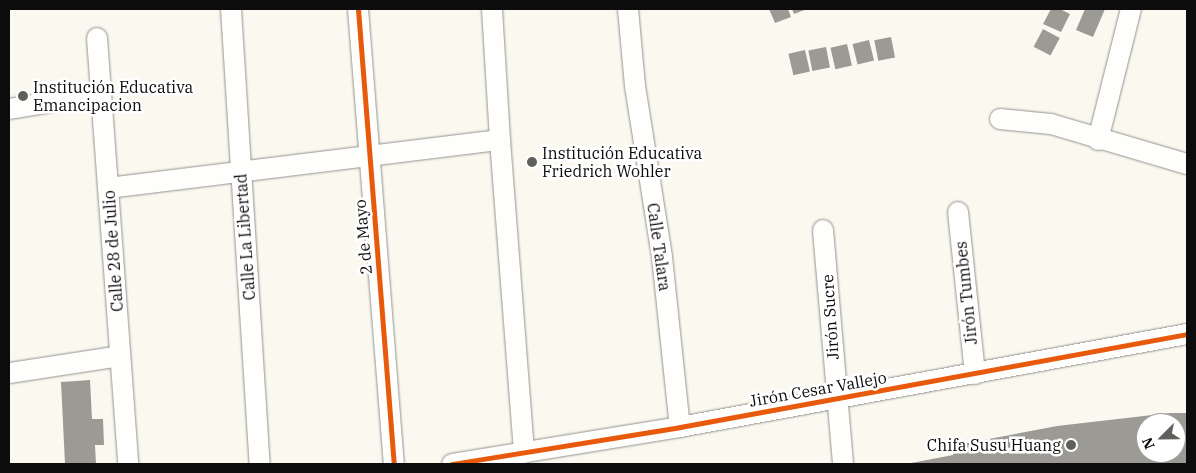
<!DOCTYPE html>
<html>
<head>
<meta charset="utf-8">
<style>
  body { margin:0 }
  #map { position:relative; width:1196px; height:473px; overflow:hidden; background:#faf8ef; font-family:"IBM Plex Serif",serif }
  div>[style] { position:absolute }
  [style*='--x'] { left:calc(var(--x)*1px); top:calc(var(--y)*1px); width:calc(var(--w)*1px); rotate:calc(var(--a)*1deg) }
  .building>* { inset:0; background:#9c9a95; transform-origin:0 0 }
  .roads { filter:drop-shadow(0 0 1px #93928e) drop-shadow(0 0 1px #93928e) }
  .minor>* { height:20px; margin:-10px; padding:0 10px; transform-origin:10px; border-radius:10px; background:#fefefd }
  .cycleway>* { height:5px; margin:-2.5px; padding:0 2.5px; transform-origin:2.5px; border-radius:2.5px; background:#e8590c }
  .dots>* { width:14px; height:14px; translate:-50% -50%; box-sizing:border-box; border:2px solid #fff; border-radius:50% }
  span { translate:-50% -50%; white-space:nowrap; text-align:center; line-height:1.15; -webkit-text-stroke:5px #fff; paint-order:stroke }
  .poi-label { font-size:16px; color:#0c0c0c }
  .left { translate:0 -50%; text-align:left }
  .right { translate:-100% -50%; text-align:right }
  .street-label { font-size:16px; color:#0c0c0c }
  .frame { position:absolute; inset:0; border:10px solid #0c0c0c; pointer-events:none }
  .north { position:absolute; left:1136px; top:413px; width:50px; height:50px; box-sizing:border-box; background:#fff; border:1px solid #9e9e9e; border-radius:50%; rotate:247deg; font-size:14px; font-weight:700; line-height:20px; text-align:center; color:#0c0c0c }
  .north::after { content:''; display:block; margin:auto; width:18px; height:22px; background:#5f5f5b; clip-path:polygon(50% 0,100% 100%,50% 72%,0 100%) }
</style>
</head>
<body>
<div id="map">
  <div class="building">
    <i style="clip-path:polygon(769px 9px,788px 9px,791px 17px,775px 23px)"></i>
    <i style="clip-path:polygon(792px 9px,807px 9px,794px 14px)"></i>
    <i style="clip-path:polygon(1051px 9px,1060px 9px,1070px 14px,1061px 32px,1043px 24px)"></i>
    <i style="clip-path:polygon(1085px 9px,1105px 9px,1093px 37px,1076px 30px)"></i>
    <i style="left:1043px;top:29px;width:19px;height:20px;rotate:28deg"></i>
    <i style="left:891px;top:37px;width:21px;height:17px;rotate:79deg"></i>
    <i style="left:869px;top:40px;width:21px;height:17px;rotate:76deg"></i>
    <i style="left:847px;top:44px;width:22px;height:17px;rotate:77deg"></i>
    <i style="left:826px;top:47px;width:21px;height:18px;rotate:79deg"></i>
    <i style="left:805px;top:50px;width:22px;height:17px;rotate:77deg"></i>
    <i style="clip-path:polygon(90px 380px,92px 419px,103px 419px,104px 445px,95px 445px,96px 464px,65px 464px,61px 382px)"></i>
    <i style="clip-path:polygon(evenodd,1170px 413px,1187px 413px,1187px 464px,906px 464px,953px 455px,952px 446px,1057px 426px,1170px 413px,1146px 423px,1176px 423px,1176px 453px,1146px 453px,1146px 423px)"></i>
  </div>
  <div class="roads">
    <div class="minor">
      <i style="--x:231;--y:9;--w:456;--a:86.4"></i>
      <i style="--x:358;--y:9;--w:456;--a:85.5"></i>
      <i style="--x:492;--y:9;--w:131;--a:86.5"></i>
      <i style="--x:500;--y:140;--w:314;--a:85.6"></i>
      <i style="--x:628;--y:9;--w:77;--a:84.8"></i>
      <i style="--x:635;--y:86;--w:173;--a:81"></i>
      <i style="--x:662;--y:257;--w:171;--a:84"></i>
      <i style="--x:97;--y:38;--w:427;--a:85.8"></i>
      <i style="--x:9;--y:109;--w:93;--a:-9.3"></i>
      <i style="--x:1000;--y:119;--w:51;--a:5.6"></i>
      <i style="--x:1051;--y:124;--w:142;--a:16.4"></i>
      <i style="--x:1098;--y:140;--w:135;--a:-75.9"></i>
      <i style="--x:108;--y:188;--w:395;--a:-7"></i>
      <i style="--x:958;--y:212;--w:163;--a:84"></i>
      <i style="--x:823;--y:230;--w:235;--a:85.1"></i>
      <i style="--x:9;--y:373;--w:112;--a:-8.7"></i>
      <i style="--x:452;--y:464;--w:231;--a:-9.2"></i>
      <i style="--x:680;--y:427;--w:515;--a:-10.39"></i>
    </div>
  </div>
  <div class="cycleway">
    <i style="--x:358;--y:9;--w:456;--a:85.5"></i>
    <i style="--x:452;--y:464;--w:231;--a:-9.2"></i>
    <i style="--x:680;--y:427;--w:515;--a:-10.39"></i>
  </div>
  <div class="dots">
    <i style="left:23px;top:96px;background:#5f5f5b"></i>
    <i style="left:532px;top:162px;background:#5f5f5b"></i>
    <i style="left:1071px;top:445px;background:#5f5f5b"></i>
  </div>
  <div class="poi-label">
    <span class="left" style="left:33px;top:96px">Institución Educativa<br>Emancipacion</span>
    <span class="left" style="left:542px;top:162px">Institución Educativa<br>Friedrich Wohler</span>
    <span class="right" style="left:1061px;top:445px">Chifa Susu Huang</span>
  </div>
  <div class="street-label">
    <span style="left:245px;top:237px;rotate:-94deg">Calle La Libertad</span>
    <span style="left:363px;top:237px;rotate:-95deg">2 de Mayo</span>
    <span style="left:659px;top:247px;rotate:82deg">Calle Talara</span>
    <span style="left:113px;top:251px;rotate:-94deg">Calle 28 de Julio</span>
    <span style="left:966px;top:293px;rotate:-96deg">Jirón Tumbes</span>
    <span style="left:830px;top:317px;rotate:-94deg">Jirón Sucre</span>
    <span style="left:818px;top:389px;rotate:-10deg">Jirón Cesar Vallejo</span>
  </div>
  <div class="frame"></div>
  <div class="north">N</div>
</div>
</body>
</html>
